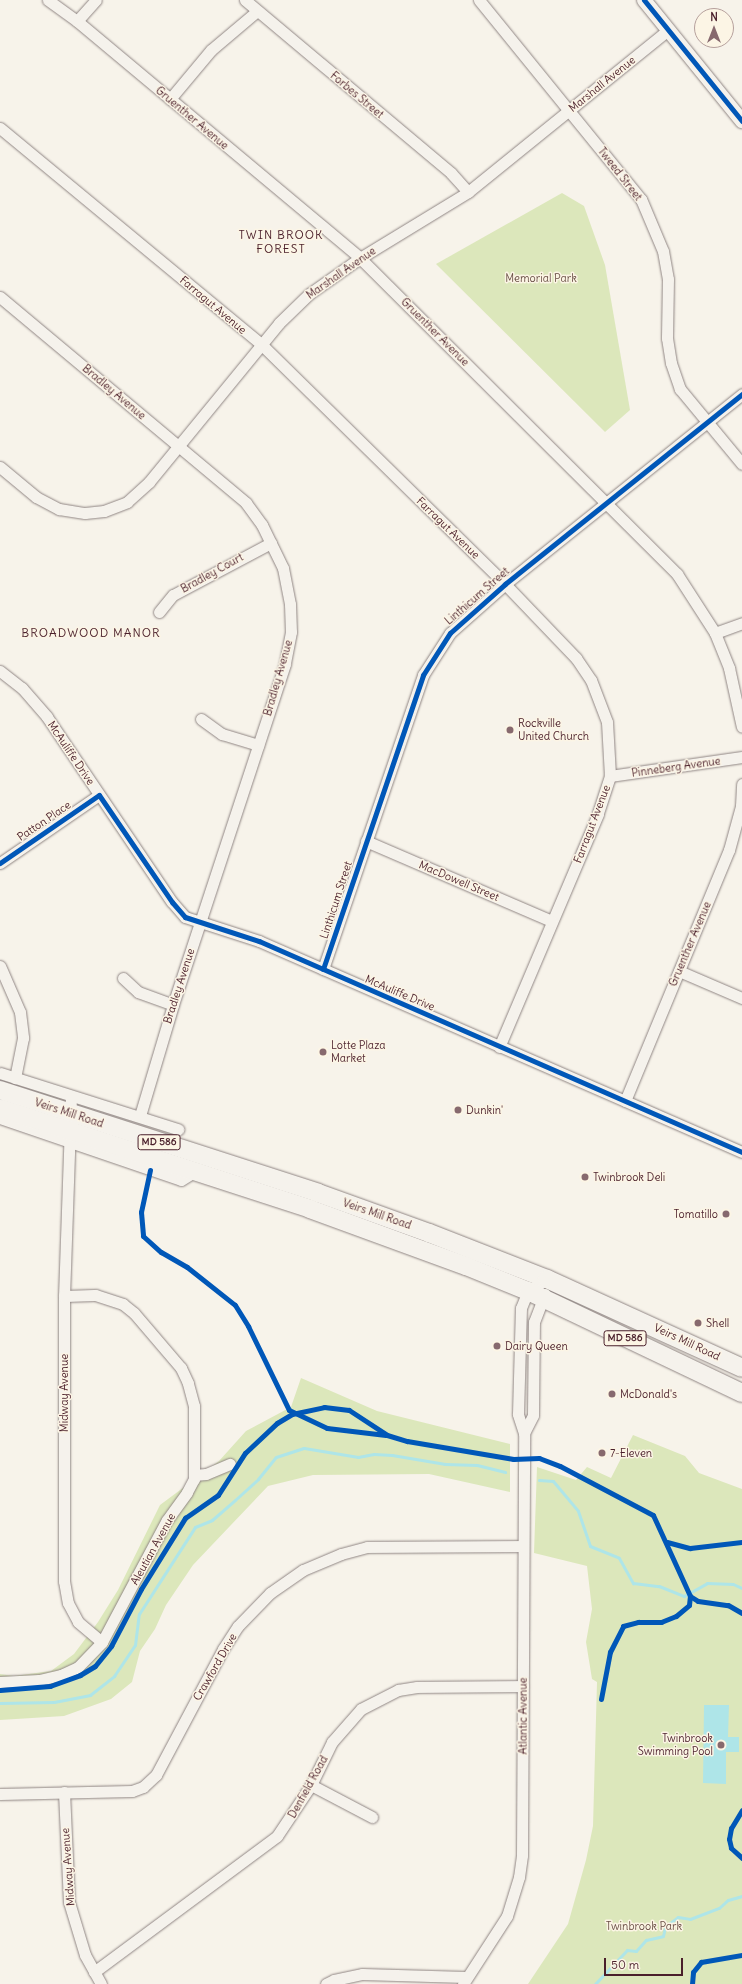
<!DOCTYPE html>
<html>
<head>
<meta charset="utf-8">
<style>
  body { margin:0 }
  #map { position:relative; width:742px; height:1984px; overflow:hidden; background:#f7f3ea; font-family:Delius,sans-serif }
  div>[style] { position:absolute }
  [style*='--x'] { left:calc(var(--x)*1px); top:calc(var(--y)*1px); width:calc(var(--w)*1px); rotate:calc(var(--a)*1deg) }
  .green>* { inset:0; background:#dce7bb }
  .water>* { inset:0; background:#aee5e8 }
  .stream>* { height:3px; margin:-1.5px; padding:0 1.5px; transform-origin:1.5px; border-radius:1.5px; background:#aee5e8 }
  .roads { filter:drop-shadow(0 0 1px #908684) drop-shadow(0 0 1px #908684) }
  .minor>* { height:11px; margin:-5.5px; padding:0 5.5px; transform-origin:5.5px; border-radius:5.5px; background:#f5f2ec }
  .tertiary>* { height:14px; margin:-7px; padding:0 7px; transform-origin:7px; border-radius:7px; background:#f5f2ec }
  .primary>* { height:18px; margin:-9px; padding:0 9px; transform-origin:9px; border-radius:9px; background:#f5f2ec }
  .cycleway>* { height:5px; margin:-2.5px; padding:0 2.5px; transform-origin:2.5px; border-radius:2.5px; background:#0057b8 }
  .dots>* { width:11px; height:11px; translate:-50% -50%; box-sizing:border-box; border:2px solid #fcf5e5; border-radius:50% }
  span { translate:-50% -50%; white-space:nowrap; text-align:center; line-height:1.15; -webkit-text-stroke:3px #fcf5e5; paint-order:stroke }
  .shield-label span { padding:1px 3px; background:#fcf5e5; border:1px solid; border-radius:3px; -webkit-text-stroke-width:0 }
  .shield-label { font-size:10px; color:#4a1f2b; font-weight:700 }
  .street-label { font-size:11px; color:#4a1f2b }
  .park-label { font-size:11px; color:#694f45 }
  .poi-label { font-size:11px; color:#4a1f2b }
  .left { translate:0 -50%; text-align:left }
  .right { translate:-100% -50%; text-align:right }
  .neighbourhood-label { font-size:12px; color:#4a1f2b; letter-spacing:1px }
  .north { position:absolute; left:694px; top:8px; width:40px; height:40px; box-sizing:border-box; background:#fcf5e5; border:1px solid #b59f9b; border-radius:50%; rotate:0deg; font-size:11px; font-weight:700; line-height:16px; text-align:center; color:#4a1f2b }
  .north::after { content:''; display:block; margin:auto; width:14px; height:18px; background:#87696e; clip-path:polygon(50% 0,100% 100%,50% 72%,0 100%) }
  .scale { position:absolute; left:604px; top:1958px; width:79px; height:18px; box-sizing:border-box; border:2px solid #4a1f2b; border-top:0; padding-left:5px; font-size:12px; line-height:14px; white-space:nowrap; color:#4a1f2b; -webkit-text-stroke:3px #fcf5e5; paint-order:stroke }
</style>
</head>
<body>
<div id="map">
  <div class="green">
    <i style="clip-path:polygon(562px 193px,584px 206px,605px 265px,630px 410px,605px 432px,436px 264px)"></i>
    <i style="clip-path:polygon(301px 1378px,377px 1411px,510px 1444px,510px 1492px,429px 1474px,313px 1475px,268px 1486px,193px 1565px,166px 1605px,155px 1629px,140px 1651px,132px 1682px,111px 1699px,64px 1716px,0 1720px,0 1674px,14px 1676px,51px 1671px,74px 1654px,98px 1622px,118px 1590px,160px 1505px,219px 1461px,246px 1431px,291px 1407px)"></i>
    <i style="clip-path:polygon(633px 1435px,685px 1456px,699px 1473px,742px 1489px,742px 1984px,528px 1984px,568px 1924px,586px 1860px,593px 1826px,597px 1682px,592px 1679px,586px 1642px,592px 1609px,587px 1566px,534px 1553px,537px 1467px,576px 1480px,587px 1467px,611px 1478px)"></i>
  </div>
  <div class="water">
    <i style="clip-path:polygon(704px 1705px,729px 1705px,728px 1737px,739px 1737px,739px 1752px,726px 1752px,726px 1784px,703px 1783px)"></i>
  </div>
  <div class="stream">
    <i style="--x:539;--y:1480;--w:14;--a:4"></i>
    <i style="--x:553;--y:1481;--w:39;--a:50"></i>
    <i style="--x:578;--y:1511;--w:37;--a:71"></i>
    <i style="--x:590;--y:1546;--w:31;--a:22"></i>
    <i style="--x:619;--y:1558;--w:29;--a:61"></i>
    <i style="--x:633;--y:1583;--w:26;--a:7"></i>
    <i style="--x:659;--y:1586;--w:27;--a:22"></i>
    <i style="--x:684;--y:1596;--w:26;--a:-29"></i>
    <i style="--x:707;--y:1583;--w:26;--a:2"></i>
    <i style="--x:733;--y:1584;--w:10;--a:24"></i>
    <i style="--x:0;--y:1703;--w:54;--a:-1.1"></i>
    <i style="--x:54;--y:1702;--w:37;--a:-11"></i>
    <i style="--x:90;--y:1695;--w:31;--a:-38"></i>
    <i style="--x:114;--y:1676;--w:37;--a:-56"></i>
    <i style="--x:135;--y:1645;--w:31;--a:-83"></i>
    <i style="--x:139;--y:1614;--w:103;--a:-57.2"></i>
    <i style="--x:195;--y:1527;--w:18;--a:-22"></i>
    <i style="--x:212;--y:1520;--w:30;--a:-41"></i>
    <i style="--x:235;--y:1500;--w:31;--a:-42"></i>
    <i style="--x:258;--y:1479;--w:28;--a:-51"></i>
    <i style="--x:276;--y:1457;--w:29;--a:-18"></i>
    <i style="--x:304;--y:1448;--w:55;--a:9.5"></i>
    <i style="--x:358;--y:1457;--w:16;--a:-11"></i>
    <i style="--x:374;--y:1454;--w:18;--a:3"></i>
    <i style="--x:392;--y:1455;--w:54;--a:9.6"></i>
    <i style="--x:445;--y:1464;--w:32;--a:2"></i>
    <i style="--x:477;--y:1465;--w:29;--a:14"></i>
    <i style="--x:595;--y:1984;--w:47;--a:-46.7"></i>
    <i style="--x:627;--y:1950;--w:9;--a:6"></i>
    <i style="--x:636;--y:1951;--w:15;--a:-48"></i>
    <i style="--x:646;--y:1940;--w:17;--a:-13"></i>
    <i style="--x:663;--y:1936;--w:9;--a:-77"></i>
    <i style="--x:665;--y:1927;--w:16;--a:-38"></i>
    <i style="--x:678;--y:1917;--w:12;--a:9"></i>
    <i style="--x:690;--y:1919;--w:31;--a:-21"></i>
    <i style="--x:719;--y:1908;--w:12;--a:-42"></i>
    <i style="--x:728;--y:1900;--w:15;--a:-16"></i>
  </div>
  <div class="roads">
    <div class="minor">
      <i style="--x:48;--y:0;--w:36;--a:36"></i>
      <i style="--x:77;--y:21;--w:369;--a:39.9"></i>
      <i style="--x:360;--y:258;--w:448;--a:44.9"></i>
      <i style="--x:677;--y:574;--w:70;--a:57.2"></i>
      <i style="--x:715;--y:633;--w:38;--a:68"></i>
      <i style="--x:729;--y:668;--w:60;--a:77.6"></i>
      <i style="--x:245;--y:0;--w:269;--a:40"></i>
      <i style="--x:451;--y:173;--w:25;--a:48"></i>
      <i style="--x:479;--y:0;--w:257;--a:50.9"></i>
      <i style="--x:641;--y:199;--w:56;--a:67.1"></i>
      <i style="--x:663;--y:251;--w:28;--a:80"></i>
      <i style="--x:668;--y:279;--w:59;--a:91"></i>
      <i style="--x:667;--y:338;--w:25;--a:81"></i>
      <i style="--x:671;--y:363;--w:28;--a:71"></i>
      <i style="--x:680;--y:389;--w:97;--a:50.4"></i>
      <i style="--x:77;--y:21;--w:28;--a:-48"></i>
      <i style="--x:170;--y:99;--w:64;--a:-50.1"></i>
      <i style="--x:211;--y:50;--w:59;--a:-40.2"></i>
      <i style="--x:0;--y:128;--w:340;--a:39.6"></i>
      <i style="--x:262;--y:345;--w:341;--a:44.5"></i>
      <i style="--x:505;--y:584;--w:103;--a:46.2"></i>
      <i style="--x:576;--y:658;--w:27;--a:56"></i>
      <i style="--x:591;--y:680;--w:45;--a:69.1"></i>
      <i style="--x:607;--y:722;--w:54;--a:86.8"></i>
      <i style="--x:610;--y:776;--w:40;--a:108"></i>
      <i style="--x:598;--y:814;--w:253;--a:113"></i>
      <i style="--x:0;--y:297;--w:321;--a:39.9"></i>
      <i style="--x:246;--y:503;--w:27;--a:54"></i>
      <i style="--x:262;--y:525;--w:48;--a:64"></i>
      <i style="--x:283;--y:568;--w:37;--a:79"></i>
      <i style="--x:290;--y:604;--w:28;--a:88"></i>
      <i style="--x:291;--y:632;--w:33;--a:101"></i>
      <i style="--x:285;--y:664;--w:359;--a:108.2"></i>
      <i style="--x:173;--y:1005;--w:116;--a:106.6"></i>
      <i style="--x:0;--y:467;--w:47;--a:39.8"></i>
      <i style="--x:36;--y:497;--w:26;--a:28"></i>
      <i style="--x:59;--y:509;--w:26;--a:9"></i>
      <i style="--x:85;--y:513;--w:19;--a:-6"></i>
      <i style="--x:104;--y:511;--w:25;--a:-21"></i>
      <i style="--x:127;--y:502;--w:30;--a:-42"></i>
      <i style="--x:149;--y:482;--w:205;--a:-50.7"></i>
      <i style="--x:279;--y:323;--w:42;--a:-44"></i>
      <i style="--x:309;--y:294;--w:62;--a:-35.2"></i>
      <i style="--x:360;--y:258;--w:127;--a:-31.4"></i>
      <i style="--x:468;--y:192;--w:257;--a:-39"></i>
      <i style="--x:159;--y:612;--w:22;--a:-51"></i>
      <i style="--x:173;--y:595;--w:111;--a:-28"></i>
      <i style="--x:715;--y:633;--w:29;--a:-20"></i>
      <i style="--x:0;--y:671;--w:28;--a:38"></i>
      <i style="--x:22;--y:688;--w:38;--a:49"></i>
      <i style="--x:47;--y:717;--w:223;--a:56"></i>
      <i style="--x:172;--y:902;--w:20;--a:49"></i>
      <i style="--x:185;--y:917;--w:78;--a:18"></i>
      <i style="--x:259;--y:941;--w:527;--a:23.6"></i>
      <i style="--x:201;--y:719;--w:26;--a:36"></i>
      <i style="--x:222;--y:734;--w:38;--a:17"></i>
      <i style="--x:610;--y:776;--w:133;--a:-8.2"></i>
      <i style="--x:366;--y:841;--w:202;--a:23.3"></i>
      <i style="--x:0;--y:863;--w:120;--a:-34.5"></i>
      <i style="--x:0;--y:966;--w:50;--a:66.5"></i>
      <i style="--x:20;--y:1012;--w:26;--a:83"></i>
      <i style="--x:23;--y:1038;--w:41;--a:101.3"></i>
      <i style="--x:323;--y:969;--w:311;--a:-71.2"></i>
      <i style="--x:423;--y:675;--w:50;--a:-57.3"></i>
      <i style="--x:450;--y:633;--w:74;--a:-41.7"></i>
      <i style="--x:505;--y:584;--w:304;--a:-38.7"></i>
      <i style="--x:679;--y:971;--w:69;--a:23.2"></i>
      <i style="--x:123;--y:978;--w:21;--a:43"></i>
      <i style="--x:138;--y:992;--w:37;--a:20"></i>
      <i style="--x:0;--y:1073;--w:187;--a:17.5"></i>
      <i style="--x:71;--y:1096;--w:200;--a:92"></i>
      <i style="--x:64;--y:1296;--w:285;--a:90"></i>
      <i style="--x:64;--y:1581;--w:22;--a:80"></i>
      <i style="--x:68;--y:1603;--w:21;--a:62"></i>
      <i style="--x:78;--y:1622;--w:31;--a:40"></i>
      <i style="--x:625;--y:1101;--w:272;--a:-67.5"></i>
      <i style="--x:729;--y:850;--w:46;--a:-74.7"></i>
      <i style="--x:741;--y:806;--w:22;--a:-87"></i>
      <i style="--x:0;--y:1118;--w:191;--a:18.9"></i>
      <i style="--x:181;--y:1180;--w:15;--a:-32"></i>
      <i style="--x:524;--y:1433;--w:20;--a:-63"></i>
      <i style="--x:533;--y:1415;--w:93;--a:-89.4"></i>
      <i style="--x:534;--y:1322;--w:30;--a:-69"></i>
      <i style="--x:194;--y:1475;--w:12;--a:-5"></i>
      <i style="--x:206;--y:1474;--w:26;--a:-23"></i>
      <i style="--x:0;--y:1682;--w:39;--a:-3"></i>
      <i style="--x:39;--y:1680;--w:23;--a:-13"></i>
      <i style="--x:61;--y:1675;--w:19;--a:-25"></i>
      <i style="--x:78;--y:1667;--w:35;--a:-46"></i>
      <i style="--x:102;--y:1642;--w:138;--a:-62"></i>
      <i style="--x:167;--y:1520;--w:34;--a:-54"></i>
      <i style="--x:187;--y:1492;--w:15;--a:-62"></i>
      <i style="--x:194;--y:1479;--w:73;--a:-90"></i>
      <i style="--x:194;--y:1406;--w:24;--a:-105"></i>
      <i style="--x:188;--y:1383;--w:17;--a:-115"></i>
      <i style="--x:181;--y:1368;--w:72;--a:-130.5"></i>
      <i style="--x:134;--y:1313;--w:14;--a:-141"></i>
      <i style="--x:123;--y:1304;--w:29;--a:-162"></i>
      <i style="--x:95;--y:1295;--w:31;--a:178"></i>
      <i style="--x:311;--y:1785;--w:69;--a:27.7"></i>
      <i style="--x:64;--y:1792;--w:110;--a:87.4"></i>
      <i style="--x:69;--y:1902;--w:55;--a:73.2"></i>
      <i style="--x:85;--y:1955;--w:33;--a:61"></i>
      <i style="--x:0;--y:1794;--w:132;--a:-1.3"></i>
      <i style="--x:132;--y:1791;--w:12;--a:-20"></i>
      <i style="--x:143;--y:1787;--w:18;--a:-43"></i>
      <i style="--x:156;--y:1775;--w:143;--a:-62"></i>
      <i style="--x:223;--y:1649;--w:27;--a:-57"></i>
      <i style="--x:238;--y:1626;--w:46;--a:-45.9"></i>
      <i style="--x:270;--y:1593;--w:40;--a:-34.9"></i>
      <i style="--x:303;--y:1570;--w:41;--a:-22.8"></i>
      <i style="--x:341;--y:1554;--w:27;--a:-15"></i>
      <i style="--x:367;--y:1547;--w:155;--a:-0.4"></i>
      <i style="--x:94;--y:1972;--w:228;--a:-36.6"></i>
      <i style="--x:277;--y:1836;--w:61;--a:-56.3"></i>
      <i style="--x:311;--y:1785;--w:48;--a:-64"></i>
      <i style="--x:332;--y:1742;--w:44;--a:-48.7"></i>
      <i style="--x:361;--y:1709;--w:42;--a:-27.2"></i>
      <i style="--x:398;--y:1690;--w:19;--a:-9"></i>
      <i style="--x:417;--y:1687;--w:106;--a:-0.5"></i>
      <i style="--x:326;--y:1984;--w:9;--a:-27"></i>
      <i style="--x:334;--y:1980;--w:29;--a:-12"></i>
      <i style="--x:362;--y:1974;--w:104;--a:1.7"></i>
      <i style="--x:463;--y:1984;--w:81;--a:-57.1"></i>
      <i style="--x:507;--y:1916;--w:41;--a:-72.9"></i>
      <i style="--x:519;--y:1877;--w:22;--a:-82"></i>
      <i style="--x:522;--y:1855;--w:422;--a:-89.7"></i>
      <i style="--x:524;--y:1433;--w:20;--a:-108"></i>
      <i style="--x:518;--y:1414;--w:106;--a:-88.4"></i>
      <i style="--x:521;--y:1308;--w:18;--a:-68"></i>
      <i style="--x:528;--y:1291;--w:22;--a:-32"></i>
    </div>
    <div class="tertiary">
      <i style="--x:644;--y:0;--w:156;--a:51"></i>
    </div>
    <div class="primary">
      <i style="--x:0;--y:1090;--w:334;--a:17.9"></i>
      <i style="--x:318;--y:1193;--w:118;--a:19.8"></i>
      <i style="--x:429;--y:1233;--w:127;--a:21.3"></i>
      <i style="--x:547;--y:1279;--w:214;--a:24.5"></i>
      <i style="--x:0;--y:1108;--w:326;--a:18"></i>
      <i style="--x:310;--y:1209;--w:166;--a:20.1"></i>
      <i style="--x:466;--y:1266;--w:67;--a:22"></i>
      <i style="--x:528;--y:1291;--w:237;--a:25.5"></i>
    </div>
  </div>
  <div class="cycleway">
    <i style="--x:644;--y:0;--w:156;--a:51"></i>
    <i style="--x:0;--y:863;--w:120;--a:-34.5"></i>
    <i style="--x:99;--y:795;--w:130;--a:55.7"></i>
    <i style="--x:172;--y:902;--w:20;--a:49"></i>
    <i style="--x:185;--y:917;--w:78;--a:18"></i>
    <i style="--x:259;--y:941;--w:527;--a:23.6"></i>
    <i style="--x:323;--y:969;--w:311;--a:-71.2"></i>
    <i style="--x:423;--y:675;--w:50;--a:-57.3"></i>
    <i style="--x:450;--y:633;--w:74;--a:-41.7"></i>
    <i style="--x:505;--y:584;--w:304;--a:-38.7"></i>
    <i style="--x:150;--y:1170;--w:43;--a:102.1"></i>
    <i style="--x:141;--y:1212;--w:24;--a:85"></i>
    <i style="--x:143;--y:1236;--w:24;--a:42"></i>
    <i style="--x:161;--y:1252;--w:30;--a:30"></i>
    <i style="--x:187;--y:1267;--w:61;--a:38.4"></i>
    <i style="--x:235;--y:1305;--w:25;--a:58"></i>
    <i style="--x:248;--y:1326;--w:93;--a:64"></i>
    <i style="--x:289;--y:1410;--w:42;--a:25.3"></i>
    <i style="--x:327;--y:1428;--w:59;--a:6.8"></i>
    <i style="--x:667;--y:1542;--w:24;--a:15"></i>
    <i style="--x:690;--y:1548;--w:52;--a:-6.6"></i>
    <i style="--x:0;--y:1690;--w:50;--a:-4.6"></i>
    <i style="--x:50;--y:1686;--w:32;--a:-20"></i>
    <i style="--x:80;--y:1675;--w:17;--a:-31"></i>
    <i style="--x:95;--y:1666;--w:26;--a:-51"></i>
    <i style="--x:111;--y:1646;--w:64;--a:-62.2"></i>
    <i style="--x:141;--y:1589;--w:84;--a:-58.2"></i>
    <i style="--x:185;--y:1518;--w:40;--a:-34.9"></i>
    <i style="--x:218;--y:1495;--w:50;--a:-57.3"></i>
    <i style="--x:245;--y:1453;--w:44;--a:-43.2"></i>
    <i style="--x:277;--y:1423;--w:17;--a:-31"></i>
    <i style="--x:292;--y:1414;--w:33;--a:-12"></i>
    <i style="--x:324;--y:1407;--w:25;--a:7"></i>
    <i style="--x:349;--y:1410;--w:45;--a:33.3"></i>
    <i style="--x:387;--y:1435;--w:21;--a:17"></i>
    <i style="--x:407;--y:1441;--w:108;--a:9.6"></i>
    <i style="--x:513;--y:1459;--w:26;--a:-2"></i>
    <i style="--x:539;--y:1458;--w:22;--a:21"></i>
    <i style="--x:560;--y:1466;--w:105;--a:27.8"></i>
    <i style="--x:653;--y:1515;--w:89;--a:65.4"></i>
    <i style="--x:690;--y:1596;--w:9;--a:32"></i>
    <i style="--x:698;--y:1601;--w:30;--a:8"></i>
    <i style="--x:728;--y:1605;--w:16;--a:30"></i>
    <i style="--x:601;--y:1699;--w:48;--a:-79.2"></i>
    <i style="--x:610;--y:1652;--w:29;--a:-63"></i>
    <i style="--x:623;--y:1626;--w:16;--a:-15"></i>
    <i style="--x:638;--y:1622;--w:23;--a:0"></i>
    <i style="--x:661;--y:1622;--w:16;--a:-22"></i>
    <i style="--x:676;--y:1616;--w:17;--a:-40"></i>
    <i style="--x:689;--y:1605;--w:9;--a:-84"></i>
    <i style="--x:742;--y:1810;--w:21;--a:121"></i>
    <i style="--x:731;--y:1828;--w:11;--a:100"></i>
    <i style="--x:729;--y:1839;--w:9;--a:77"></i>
    <i style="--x:731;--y:1848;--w:15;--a:42"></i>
    <i style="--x:692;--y:1984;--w:12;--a:-85"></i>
    <i style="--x:693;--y:1972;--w:13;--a:-51"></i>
    <i style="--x:701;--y:1962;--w:42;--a:-9.7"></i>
  </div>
  <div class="dots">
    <i style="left:510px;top:730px;background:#87696e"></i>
    <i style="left:323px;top:1052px;background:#87696e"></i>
    <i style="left:458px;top:1110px;background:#87696e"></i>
    <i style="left:585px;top:1177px;background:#87696e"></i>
    <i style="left:726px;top:1214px;background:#87696e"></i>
    <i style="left:698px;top:1323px;background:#87696e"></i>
    <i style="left:497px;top:1346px;background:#87696e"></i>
    <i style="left:612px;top:1394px;background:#87696e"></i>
    <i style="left:602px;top:1453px;background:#87696e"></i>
    <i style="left:721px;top:1745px;background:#87696e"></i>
  </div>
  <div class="shield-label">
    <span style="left:159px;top:1142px">MD 586</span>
    <span style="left:625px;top:1338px">MD 586</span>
  </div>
  <div class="street-label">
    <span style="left:602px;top:84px;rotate:-39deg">Marshall Avenue</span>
    <span style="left:357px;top:95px;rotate:40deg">Forbes Street</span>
    <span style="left:192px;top:118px;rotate:40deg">Gruenther Avenue</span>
    <span style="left:620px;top:174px;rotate:52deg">Tweed Street</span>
    <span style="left:341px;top:273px;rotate:-35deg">Marshall Avenue</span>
    <span style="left:213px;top:305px;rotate:40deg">Farragut Avenue</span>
    <span style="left:435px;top:332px;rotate:45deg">Gruenther Avenue</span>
    <span style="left:114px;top:392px;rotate:40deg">Bradley Avenue</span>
    <span style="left:448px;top:528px;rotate:44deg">Farragut Avenue</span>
    <span style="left:212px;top:573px;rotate:-29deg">Bradley Court</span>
    <span style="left:477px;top:596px;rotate:-41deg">Linthicum Street</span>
    <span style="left:278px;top:678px;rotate:-74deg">Bradley Avenue</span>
    <span style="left:71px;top:753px;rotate:56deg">McAuliffe Drive</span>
    <span style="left:676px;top:767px;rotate:-8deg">Pinneberg Avenue</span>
    <span style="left:44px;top:821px;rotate:-34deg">Patton Place</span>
    <span style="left:592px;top:824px;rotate:-69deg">Farragut Avenue</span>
    <span style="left:459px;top:881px;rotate:23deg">MacDowell Street</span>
    <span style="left:336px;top:900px;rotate:-72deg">Linthicum Street</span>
    <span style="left:690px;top:944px;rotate:-67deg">Gruenther Avenue</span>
    <span style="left:179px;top:986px;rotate:-72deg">Bradley Avenue</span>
    <span style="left:400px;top:993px;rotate:23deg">McAuliffe Drive</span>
    <span style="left:69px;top:1113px;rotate:18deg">Veirs Mill Road</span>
    <span style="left:377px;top:1214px;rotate:19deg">Veirs Mill Road</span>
    <span style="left:687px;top:1342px;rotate:25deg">Veirs Mill Road</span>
    <span style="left:64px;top:1393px;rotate:-90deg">Midway Avenue</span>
    <span style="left:153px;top:1549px;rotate:-61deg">Aleutian Avenue</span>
    <span style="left:215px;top:1667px;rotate:-60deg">Crawford Drive</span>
    <span style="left:523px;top:1716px;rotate:-90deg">Atlantic Avenue</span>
    <span style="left:308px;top:1787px;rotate:-61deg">Denfield Road</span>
    <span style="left:68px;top:1867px;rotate:-94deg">Midway Avenue</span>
  </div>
  <div class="park-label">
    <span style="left:541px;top:278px">Memorial Park</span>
    <span style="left:644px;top:1926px">Twinbrook Park</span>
  </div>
  <div class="poi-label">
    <span class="left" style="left:518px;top:730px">Rockville<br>United Church</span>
    <span class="left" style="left:331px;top:1052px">Lotte Plaza<br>Market</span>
    <span class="left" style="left:466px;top:1110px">Dunkin'</span>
    <span class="left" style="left:593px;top:1177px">Twinbrook Deli</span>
    <span class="right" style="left:718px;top:1214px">Tomatillo</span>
    <span class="left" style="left:706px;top:1323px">Shell</span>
    <span class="left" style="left:505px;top:1346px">Dairy Queen</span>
    <span class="left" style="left:620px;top:1394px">McDonald's</span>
    <span class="left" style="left:610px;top:1453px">7-Eleven</span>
    <span class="right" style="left:713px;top:1745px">Twinbrook<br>Swimming Pool</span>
  </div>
  <div class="neighbourhood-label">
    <span style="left:281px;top:242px">TWIN BROOK<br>FOREST</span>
    <span style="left:91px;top:633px">BROADWOOD MANOR</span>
  </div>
  <div class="north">N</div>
  <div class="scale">50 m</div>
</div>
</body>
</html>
